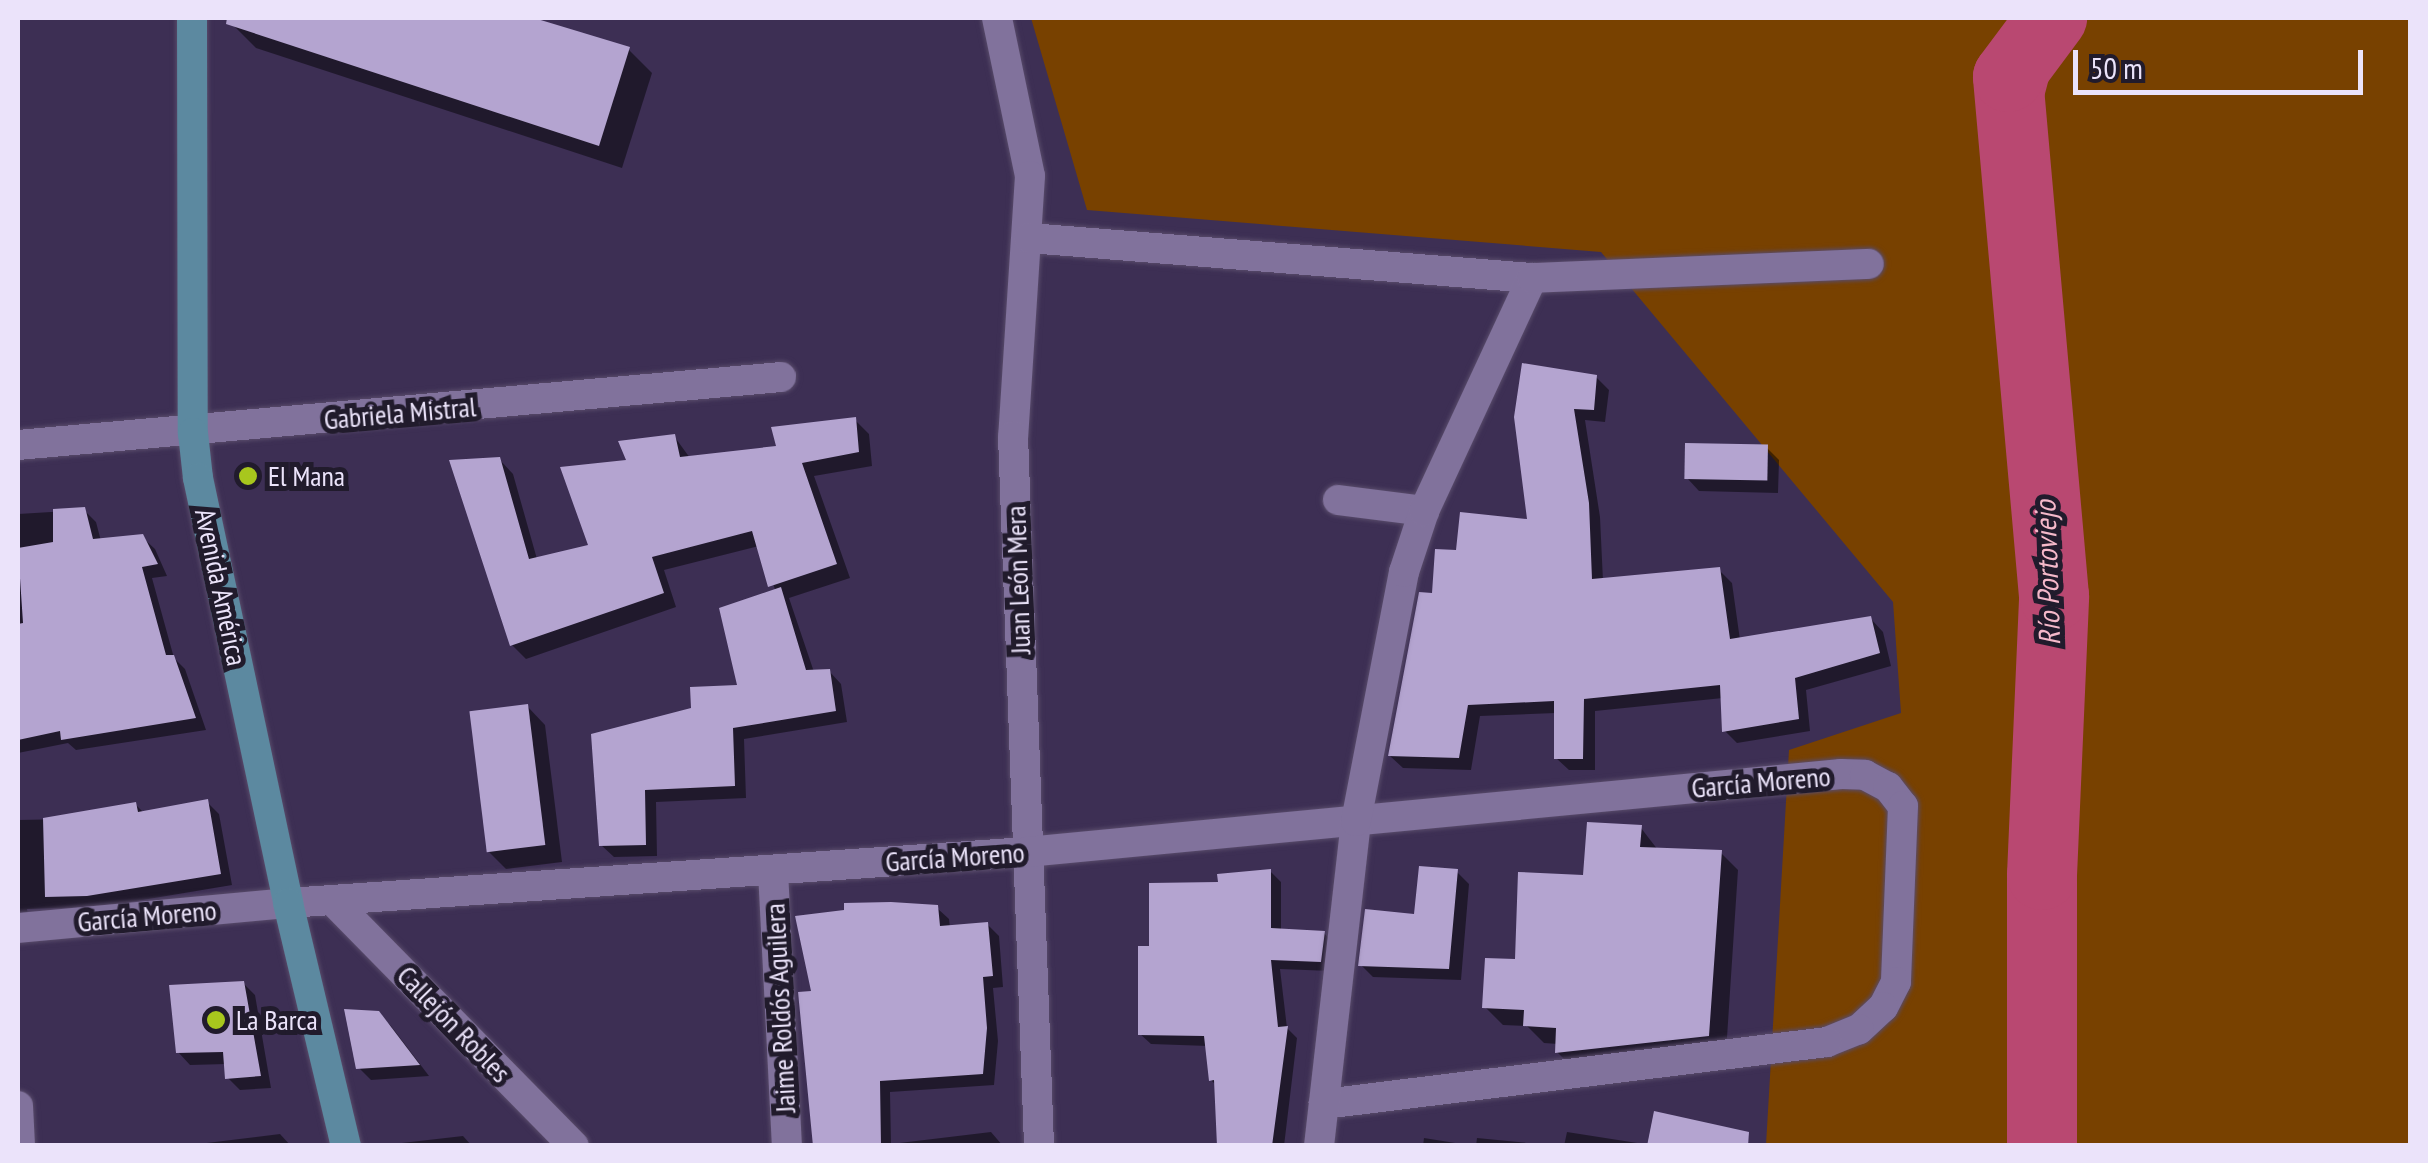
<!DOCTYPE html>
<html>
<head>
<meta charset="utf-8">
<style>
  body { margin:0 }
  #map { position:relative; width:2428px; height:1163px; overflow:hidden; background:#3d2f54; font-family:"PT Sans Narrow",sans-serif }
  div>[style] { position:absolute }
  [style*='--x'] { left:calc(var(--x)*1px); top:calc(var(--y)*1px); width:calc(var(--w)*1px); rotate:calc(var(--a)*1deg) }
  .green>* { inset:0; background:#784100 }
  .water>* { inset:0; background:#b94871 }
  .shadow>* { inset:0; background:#0007 }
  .river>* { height:70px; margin:-35px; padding:0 35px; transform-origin:35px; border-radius:35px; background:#b94871 }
  .building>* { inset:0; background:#b4a4d0; transform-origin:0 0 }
  .roads { filter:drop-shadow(0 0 2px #584b6a) drop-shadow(0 0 2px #584b6a) }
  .street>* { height:30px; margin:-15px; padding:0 15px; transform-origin:15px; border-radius:15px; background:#81729c }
  .secondary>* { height:30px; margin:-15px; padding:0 15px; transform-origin:15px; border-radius:15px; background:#5c89a0 }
  .dots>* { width:28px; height:28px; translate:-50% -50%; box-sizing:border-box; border:5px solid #211b2c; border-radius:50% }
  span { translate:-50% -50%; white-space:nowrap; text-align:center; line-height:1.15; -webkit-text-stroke:10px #211b2c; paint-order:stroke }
  .street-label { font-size:28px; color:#ebe3fa }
  .poi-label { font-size:28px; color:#ebe3fa }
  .left { translate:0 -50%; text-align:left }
  .water-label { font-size:30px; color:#f5b9ca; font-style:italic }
  .frame { position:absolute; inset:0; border:20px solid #ebe3fa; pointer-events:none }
  .scale { position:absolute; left:2073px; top:50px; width:290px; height:45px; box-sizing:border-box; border:5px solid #ebe3fa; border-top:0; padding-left:12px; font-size:30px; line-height:35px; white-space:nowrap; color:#ebe3fa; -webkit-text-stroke:8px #211b2c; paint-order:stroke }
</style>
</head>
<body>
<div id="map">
  <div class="green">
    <i style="clip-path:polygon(1031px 18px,2410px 18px,2410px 1145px,1766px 1145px,1789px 750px,1901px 713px,1893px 602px,1601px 252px,1087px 210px)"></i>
  </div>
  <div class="water">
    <i style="clip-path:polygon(2011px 18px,2070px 18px,2062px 29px,2037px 124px,2051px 254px,2048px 321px,1998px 216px)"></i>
  </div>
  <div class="shadow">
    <i style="clip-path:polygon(233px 18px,531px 18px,628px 49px,652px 73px,622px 168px,256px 48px,232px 24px)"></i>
    <i style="clip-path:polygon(1596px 377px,1609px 390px,1605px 422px,1585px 420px,1600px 517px,1603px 581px,1719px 570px,1732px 583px,1740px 640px,1871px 619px,1883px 632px,1891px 666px,1806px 690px,1810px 731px,1737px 743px,1725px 731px,1723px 698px,1595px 711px,1595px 770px,1569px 770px,1556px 758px,1556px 713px,1480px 716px,1471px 770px,1403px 768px,1390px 756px,1434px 596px,1459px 553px,1530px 521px,1517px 417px)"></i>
    <i style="clip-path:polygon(855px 420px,869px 434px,872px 466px,814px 476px,850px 578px,789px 598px,814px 672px,829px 671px,841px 684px,847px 722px,744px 739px,746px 798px,656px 802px,657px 856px,614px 857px,601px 845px,694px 710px,741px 687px,776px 592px,759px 546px,664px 570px,676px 607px,526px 659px,512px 645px,499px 459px,513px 474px,537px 559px,591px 547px,629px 462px,674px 436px,690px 458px,779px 448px)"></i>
    <i style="clip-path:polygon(1767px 448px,1779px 460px,1778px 493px,1699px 491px,1687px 478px)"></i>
    <i style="clip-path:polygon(84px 510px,96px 522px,101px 541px,142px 537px,155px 549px,167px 576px,152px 578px,174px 658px,185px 669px,206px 730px,76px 750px,68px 743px,18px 753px,18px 514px)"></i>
    <i style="clip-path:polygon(527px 706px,545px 725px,562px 862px,506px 869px,488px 851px)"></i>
    <i style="clip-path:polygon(207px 802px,219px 814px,232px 885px,101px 907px,27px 909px,28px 914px,18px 915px,18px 820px,68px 819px,136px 805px,144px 813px)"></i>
    <i style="clip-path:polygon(1641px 828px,1658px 850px,1720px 852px,1738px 870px,1726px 1053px,1575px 1070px,1557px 1052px,1558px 1044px,1544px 1043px,1527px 1026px,1503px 1025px,1485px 1007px,1585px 877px)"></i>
    <i style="clip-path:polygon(1270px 871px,1281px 882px,1281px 931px,1324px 933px,1334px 944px,1331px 971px,1280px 969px,1287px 1028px,1297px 1038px,1284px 1146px,1219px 1146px,1216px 1085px,1211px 1080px,1208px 1046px,1151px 1044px,1140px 1034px,1152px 948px,1220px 885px)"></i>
    <i style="clip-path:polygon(1457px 872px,1469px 884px,1461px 980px,1373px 977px,1361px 965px,1417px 917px)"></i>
    <i style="clip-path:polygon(937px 908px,949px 919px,950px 928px,987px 924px,999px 936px,1003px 987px,993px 988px,998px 1041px,994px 1085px,890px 1092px,891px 1144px,991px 1132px,1003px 1146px,816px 1146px,814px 993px)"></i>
    <i style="clip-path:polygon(243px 983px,255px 995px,271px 1088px,240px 1090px,228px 1078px,227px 1064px,190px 1065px,178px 1052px)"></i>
    <i style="clip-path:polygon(378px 1013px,391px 1026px,429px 1076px,371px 1080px,359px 1068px)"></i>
    <i style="clip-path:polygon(1567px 1132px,1650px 1145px,1712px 1146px,1564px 1146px)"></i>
    <i style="clip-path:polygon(280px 1134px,291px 1146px,182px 1146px)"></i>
    <i style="clip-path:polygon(463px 1136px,472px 1146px,393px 1144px)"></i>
    <i style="clip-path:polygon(1424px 1138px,1474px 1146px,1423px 1146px)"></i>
    <i style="clip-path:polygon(1477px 1138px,1558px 1146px,1476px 1146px)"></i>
  </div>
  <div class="river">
    <i style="--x:2042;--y:1146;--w:271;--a:-90"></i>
    <i style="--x:2042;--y:875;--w:279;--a:-87.5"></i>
    <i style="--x:2054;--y:596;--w:521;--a:-95.07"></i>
    <i style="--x:2008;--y:77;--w:74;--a:-53.3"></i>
  </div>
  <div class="building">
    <i style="clip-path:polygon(227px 18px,534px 18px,630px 47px,599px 146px,226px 24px)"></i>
    <i style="clip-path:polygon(1522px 363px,1597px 375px,1594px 410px,1574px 409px,1589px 503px,1592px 579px,1720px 567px,1730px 639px,1871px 616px,1880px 653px,1795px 678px,1799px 719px,1722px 732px,1720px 685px,1584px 699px,1583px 759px,1554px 759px,1554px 701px,1468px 705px,1459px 758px,1388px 756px,1419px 592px,1432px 593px,1435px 549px,1456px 550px,1460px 512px,1527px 519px,1514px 417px)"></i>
    <i style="clip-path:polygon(856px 417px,859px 452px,802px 463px,837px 564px,768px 587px,752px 531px,652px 557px,664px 593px,510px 646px,449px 460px,500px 457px,529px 559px,588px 545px,560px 467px,626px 460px,618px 441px,675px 434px,680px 457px,776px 446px,771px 427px)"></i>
    <i style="left:1685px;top:443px;width:83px;height:36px;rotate:1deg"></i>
    <i style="clip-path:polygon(85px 507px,93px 539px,143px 534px,158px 564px,142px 567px,166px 655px,174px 655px,196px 718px,61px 740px,60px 731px,18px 740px,18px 624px,23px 623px,18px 548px,53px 542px,53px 509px)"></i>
    <i style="clip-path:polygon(781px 587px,806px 670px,830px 669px,836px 711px,733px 728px,735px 786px,645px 790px,646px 845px,599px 846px,591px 734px,691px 708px,690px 687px,737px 685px,719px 608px)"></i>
    <i style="left:528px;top:704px;width:142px;height:59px;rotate:83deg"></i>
    <i style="clip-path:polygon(208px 799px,221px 874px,87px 896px,45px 897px,43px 818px,136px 802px,138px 812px)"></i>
    <i style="clip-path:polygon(1587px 822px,1642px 825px,1640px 847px,1722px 850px,1709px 1036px,1555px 1053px,1556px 1028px,1523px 1026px,1524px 1010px,1482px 1008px,1485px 958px,1515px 959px,1518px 872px,1583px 875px)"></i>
    <i style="clip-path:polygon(1419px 866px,1458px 869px,1449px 969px,1358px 966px,1365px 909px,1414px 914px)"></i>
    <i style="clip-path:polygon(1271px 869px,1271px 928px,1325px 931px,1321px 962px,1271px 960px,1278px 1027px,1288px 1026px,1272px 1146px,1217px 1146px,1214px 1080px,1209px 1081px,1204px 1036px,1138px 1035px,1138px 946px,1149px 946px,1149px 883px,1218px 882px,1217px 874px)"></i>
    <i style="clip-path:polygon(891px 902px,938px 905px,940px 926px,988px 922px,993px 976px,983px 977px,987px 1028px,983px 1074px,880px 1081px,881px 1146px,813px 1146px,798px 992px,811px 991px,795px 916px,844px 910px,844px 903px)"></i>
    <i style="clip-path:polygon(244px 981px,261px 1076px,225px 1079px,223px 1052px,176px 1053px,169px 985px)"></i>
    <i style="clip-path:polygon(344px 1009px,379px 1011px,420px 1065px,356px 1069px)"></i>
    <i style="clip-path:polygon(1654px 1111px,1749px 1132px,1748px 1146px,1647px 1146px)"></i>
  </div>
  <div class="roads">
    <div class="street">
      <i style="--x:997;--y:18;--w:161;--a:78.2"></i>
      <i style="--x:1030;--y:176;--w:261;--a:93.7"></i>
      <i style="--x:1013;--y:436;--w:710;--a:87.9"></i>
      <i style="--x:1029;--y:238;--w:505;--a:4.55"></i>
      <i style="--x:18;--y:445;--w:766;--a:-5.09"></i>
      <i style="--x:1338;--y:500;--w:87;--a:7.3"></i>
      <i style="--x:773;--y:871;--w:275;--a:87.1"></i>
      <i style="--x:334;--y:902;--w:342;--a:45.5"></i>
      <i style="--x:18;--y:928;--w:271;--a:-5.3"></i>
      <i style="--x:288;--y:903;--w:741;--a:-3.95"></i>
      <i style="--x:1027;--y:852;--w:818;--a:-5.47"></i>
      <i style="--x:1841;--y:774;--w:24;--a:2"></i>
      <i style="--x:1865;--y:775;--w:26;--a:28"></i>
      <i style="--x:1888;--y:787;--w:24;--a:52"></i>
      <i style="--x:1903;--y:806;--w:176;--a:92.3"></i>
      <i style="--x:1896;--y:982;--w:28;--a:117"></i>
      <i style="--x:1883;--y:1007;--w:33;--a:137"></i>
      <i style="--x:1859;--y:1029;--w:35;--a:158"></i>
      <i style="--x:1827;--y:1042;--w:507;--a:172.97"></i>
      <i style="--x:18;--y:1106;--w:40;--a:87.1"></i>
      <i style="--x:1319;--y:1146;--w:327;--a:-83.5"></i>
      <i style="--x:1356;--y:821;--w:254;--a:-79.1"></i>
      <i style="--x:1404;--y:572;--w:64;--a:-71.8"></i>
      <i style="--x:1424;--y:511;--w:257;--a:-65.1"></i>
      <i style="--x:1532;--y:278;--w:337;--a:-2.4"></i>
    </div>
    <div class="secondary">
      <i style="--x:192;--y:18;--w:415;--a:89.9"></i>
      <i style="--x:193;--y:433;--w:45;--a:83.7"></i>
      <i style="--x:198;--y:478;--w:434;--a:78"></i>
      <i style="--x:288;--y:903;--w:250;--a:76.6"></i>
    </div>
  </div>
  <div class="dots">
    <i style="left:248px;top:476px;background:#a8c71d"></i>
    <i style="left:216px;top:1020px;background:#a8c71d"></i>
  </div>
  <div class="street-label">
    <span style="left:400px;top:413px;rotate:-5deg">Gabriela Mistral</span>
    <span style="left:1018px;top:580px;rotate:-92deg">Juan León Mera</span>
    <span style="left:221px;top:587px;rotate:78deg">Avenida América</span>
    <span style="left:1761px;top:782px;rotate:-5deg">García Moreno</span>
    <span style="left:955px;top:857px;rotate:-4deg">García Moreno</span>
    <span style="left:147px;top:916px;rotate:-5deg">García Moreno</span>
    <span style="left:780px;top:1008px;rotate:-93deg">Jaime Roldós Aguilera</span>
    <span style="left:454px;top:1024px;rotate:46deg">Callejón Robles</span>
  </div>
  <div class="poi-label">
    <span class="left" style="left:268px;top:476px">El Mana</span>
    <span class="left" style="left:236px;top:1020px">La Barca</span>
  </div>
  <div class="water-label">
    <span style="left:2047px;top:573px;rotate:-92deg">Río Portoviejo</span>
  </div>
  <div class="frame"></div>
  <div class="scale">50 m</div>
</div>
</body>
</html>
